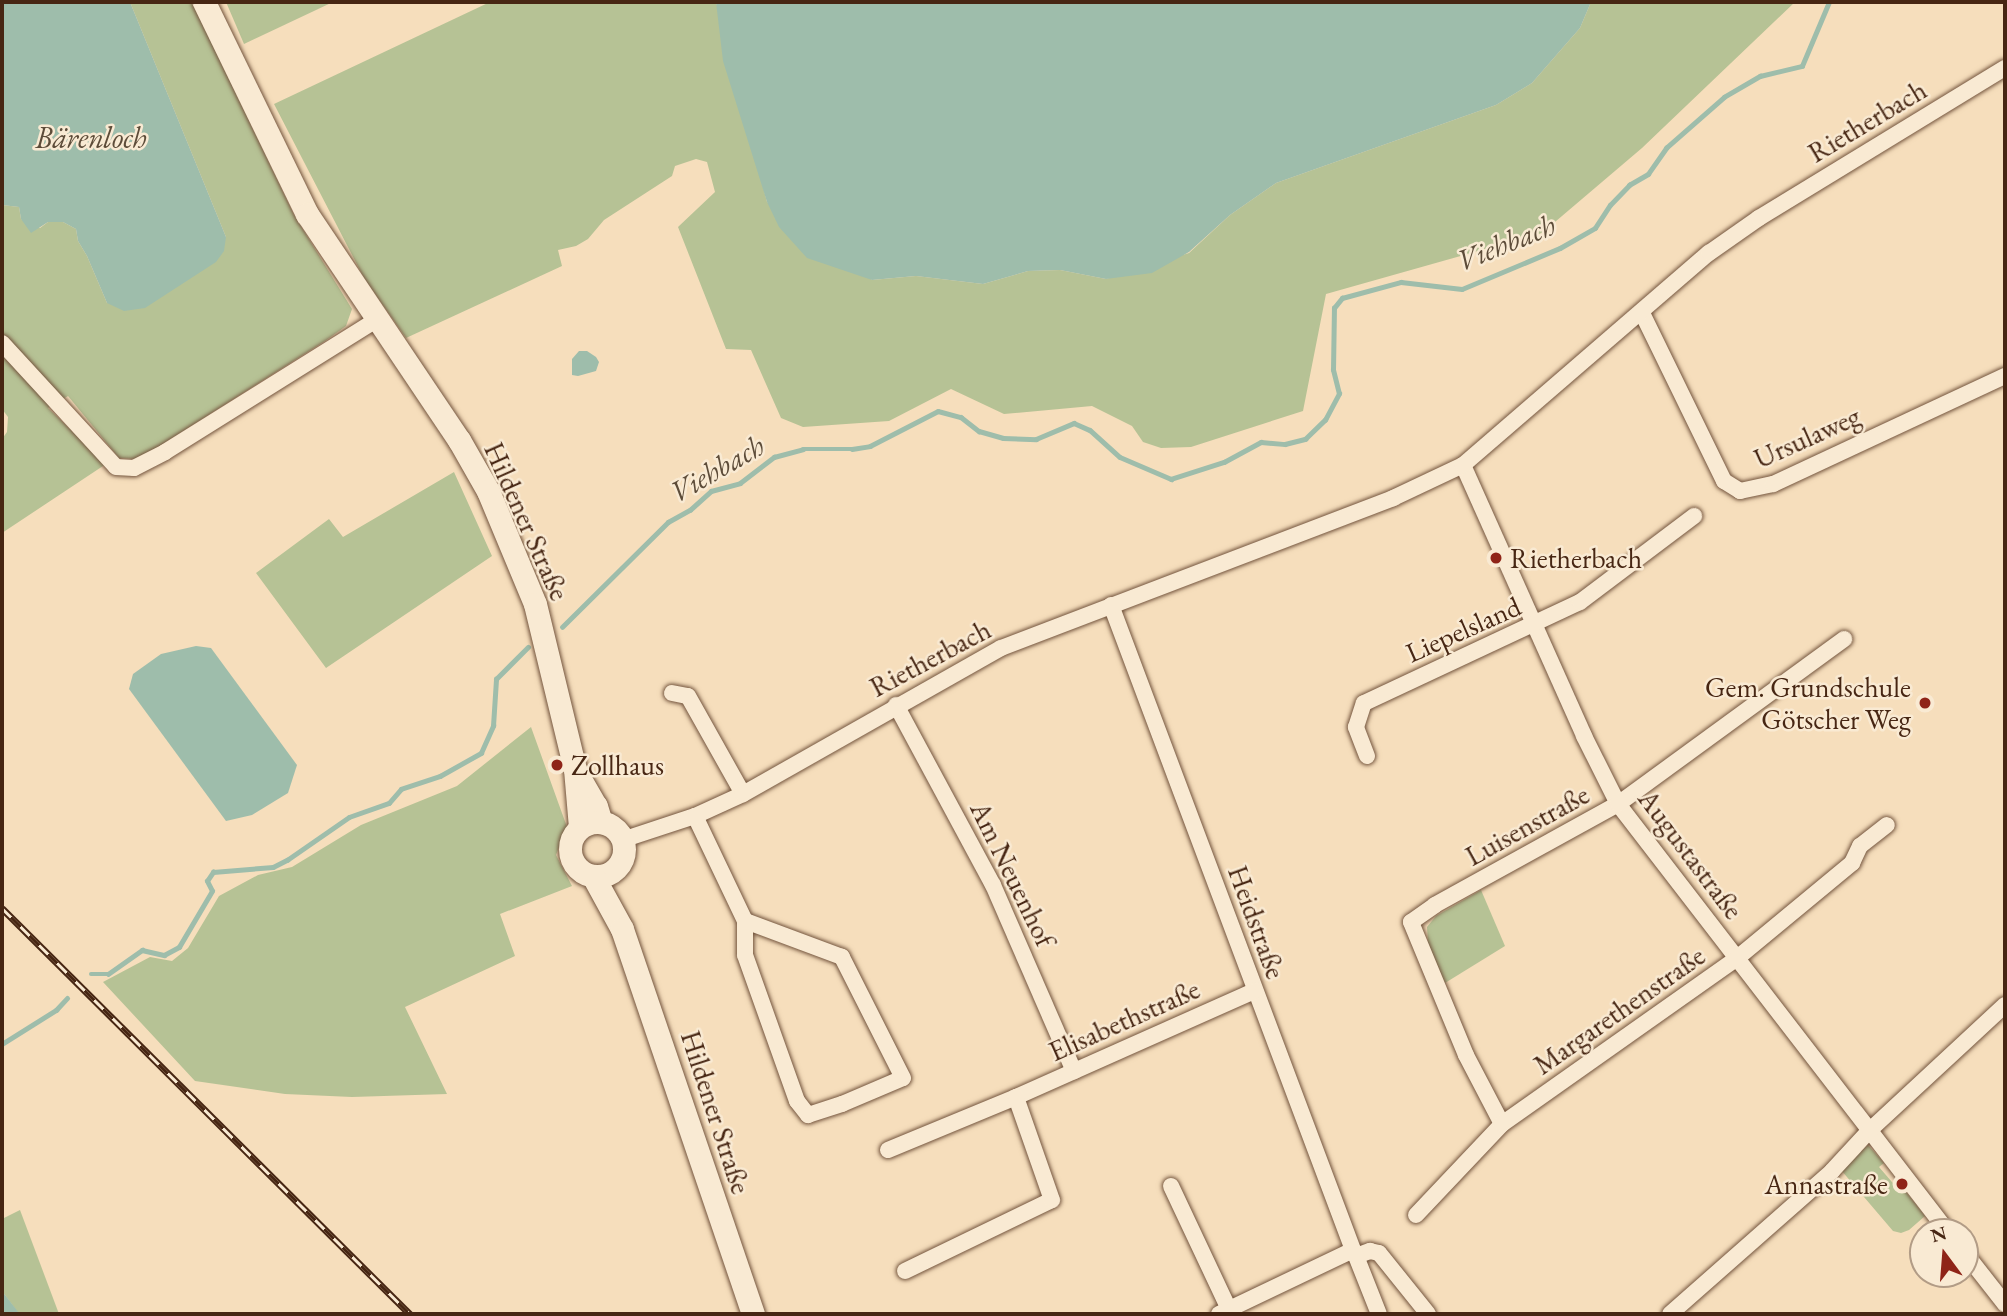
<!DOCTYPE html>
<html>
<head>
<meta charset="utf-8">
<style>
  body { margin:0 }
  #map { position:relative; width:2007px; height:1316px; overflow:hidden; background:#f6debc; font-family:"EB Garamond",serif }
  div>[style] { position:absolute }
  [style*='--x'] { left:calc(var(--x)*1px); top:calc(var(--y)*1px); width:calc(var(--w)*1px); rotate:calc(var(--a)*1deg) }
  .green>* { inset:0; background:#b6c295 }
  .water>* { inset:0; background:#9ebdab }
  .stream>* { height:4.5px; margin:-2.25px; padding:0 2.25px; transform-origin:2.25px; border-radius:2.25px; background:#9ebdab }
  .roads { filter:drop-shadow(0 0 2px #73543d) drop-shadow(0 0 2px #73543d) }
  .street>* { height:16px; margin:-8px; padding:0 8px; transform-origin:8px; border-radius:8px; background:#f9ead3 }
  .secondary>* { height:23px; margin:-11.5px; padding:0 11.5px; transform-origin:11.5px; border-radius:11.5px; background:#f9ead3 }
  .secondary>.ring { margin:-11.5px; padding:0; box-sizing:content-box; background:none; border:23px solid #f9ead3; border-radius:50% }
  .rail>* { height:7px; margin-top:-3.5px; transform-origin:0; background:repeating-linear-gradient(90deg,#f9ead3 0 13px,#472613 0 26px); box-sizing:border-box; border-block:2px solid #472613 }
  .dots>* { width:19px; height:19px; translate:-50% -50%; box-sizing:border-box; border:4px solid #f9ead3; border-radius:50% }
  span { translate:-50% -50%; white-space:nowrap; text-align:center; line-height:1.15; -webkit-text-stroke:5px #f9ead3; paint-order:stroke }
  .street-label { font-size:28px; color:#472613 }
  .poi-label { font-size:28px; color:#472613 }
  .left { translate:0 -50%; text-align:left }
  .right { translate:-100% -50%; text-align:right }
  .water-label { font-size:30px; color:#5d4c39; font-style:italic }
  .frame { position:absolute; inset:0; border:4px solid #472613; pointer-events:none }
  .north { position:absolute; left:1909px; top:1218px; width:70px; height:70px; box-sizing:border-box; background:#f9ead3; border:2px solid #b29c86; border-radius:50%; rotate:344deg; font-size:19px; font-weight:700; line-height:28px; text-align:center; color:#472613 }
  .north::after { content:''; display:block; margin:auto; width:24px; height:32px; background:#8f2418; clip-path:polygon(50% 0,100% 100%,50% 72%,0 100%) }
</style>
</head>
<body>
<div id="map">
  <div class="green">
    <i style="clip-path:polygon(130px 2px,192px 2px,294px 215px,352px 309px,346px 326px,325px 341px,139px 459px,119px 458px,68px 396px,48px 408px,106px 464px,2px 533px,2px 439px,7px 432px,8px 417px,2px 409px,2px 205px,19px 207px,21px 219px,40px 228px,48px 222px,63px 222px,76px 229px,78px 241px,87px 256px,107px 303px,226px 237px)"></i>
    <i style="clip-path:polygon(226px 2px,333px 2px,244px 44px)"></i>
    <i style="clip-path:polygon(490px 2px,716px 2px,767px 202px,872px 280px,916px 276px,983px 284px,1028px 271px,1060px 270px,1106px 279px,1189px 253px,1230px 215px,1276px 183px,1496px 105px,1532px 83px,1580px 28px,1591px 2px,1795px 2px,1642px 148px,1542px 233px,1326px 294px,1303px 411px,1191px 447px,1161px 448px,1143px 442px,1132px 426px,1092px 406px,1004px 414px,951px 389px,889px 421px,803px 427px,781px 418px,751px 350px,726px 349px,678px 227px,715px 192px,707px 162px,696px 159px,675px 166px,672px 176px,604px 220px,588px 239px,576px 246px,558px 250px,562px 266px,406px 338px,364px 278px,274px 104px)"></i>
    <i style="clip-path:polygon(454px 472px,492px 556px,326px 668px,256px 573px,329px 519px,343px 537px)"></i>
    <i style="clip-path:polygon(531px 727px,567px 827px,556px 855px,572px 886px,500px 914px,515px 956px,405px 1007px,447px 1094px,352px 1097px,285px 1094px,195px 1081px,103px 982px,150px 957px,172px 961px,188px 948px,219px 896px,258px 875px,292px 867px,361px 825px,457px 786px)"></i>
    <i style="clip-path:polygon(1481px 890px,1505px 946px,1445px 983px,1428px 943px,1427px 927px,1436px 916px)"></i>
    <i style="clip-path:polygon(1868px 1145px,1884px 1163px,1879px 1167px,1898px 1189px,1902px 1187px,1925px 1216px,1909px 1230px,1901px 1233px,1893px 1231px,1841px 1170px)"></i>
    <i style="clip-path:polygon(20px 1210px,59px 1314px,19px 1314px,2px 1291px,2px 1219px)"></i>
  </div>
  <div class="water">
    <i style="clip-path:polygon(2px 2px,130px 2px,226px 237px,224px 251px,216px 262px,145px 308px,124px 311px,107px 303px,87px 256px,78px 241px,76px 229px,63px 222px,48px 222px,31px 233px,21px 219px,19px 207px,2px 205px)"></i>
    <i style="clip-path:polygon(716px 2px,1591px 2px,1580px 28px,1532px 83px,1496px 105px,1276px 183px,1230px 215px,1189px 252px,1152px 273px,1106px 279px,1060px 270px,1028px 271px,983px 284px,916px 276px,872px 280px,807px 258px,779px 227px,767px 202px,723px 61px)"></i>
    <i style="clip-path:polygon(579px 351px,587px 351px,596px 357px,599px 362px,596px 371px,578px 376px,572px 375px,572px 359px)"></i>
    <i style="clip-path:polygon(196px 646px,211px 648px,297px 765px,288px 793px,252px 815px,226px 821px,129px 689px,133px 674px,161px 654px)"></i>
    <i style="clip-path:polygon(2px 1291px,19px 1313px,19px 1314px,2px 1314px)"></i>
  </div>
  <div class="stream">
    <i style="--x:562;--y:627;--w:149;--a:-44.7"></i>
    <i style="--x:668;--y:522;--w:25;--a:-29"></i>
    <i style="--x:690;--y:510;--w:28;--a:-42"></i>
    <i style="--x:711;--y:491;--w:30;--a:-15"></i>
    <i style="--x:740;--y:483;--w:43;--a:-37.4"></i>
    <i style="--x:774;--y:457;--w:30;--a:-15"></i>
    <i style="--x:803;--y:449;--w:49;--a:0"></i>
    <i style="--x:852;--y:449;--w:18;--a:-9"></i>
    <i style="--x:870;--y:446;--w:76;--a:-27.2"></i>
    <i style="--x:938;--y:411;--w:24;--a:15"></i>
    <i style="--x:961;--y:417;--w:23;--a:38"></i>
    <i style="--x:979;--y:431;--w:25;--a:16"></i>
    <i style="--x:1003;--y:438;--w:33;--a:2"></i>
    <i style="--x:1036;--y:439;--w:41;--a:-22.8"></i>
    <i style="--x:1074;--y:423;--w:17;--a:24"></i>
    <i style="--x:1090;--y:430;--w:40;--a:42"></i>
    <i style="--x:1120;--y:457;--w:56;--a:23.3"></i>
    <i style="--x:1171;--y:479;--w:56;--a:-17.8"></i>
    <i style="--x:1224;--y:462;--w:42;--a:-28.4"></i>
    <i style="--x:1261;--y:442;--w:24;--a:5"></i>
    <i style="--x:1285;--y:444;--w:21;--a:-14"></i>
    <i style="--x:1305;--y:439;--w:28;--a:-44"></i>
    <i style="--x:1325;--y:420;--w:30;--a:-62"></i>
    <i style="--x:1339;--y:394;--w:25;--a:-104"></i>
    <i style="--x:1333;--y:370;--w:62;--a:-89.1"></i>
    <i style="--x:1334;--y:308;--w:13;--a:-51"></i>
    <i style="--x:1342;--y:298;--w:61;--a:-15.2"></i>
    <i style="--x:1401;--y:282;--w:61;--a:6.5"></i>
    <i style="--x:1462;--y:289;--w:106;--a:-22.7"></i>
    <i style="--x:1560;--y:248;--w:40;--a:-29.7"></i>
    <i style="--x:1595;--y:228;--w:27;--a:-57"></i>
    <i style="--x:1610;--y:205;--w:28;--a:-46"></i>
    <i style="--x:1629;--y:185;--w:22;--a:-30"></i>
    <i style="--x:1648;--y:174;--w:32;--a:-55"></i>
    <i style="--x:1666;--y:148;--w:77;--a:-41.3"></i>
    <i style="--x:1724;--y:97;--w:42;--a:-30.3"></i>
    <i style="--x:1760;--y:76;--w:43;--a:-13.4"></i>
    <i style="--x:1802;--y:66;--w:69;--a:-67.1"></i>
    <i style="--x:91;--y:974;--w:17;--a:0"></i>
    <i style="--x:108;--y:974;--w:42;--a:-35.2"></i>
    <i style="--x:142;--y:950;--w:23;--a:13"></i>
    <i style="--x:164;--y:955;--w:17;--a:-28"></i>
    <i style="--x:179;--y:947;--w:65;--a:-59.5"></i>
    <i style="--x:212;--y:891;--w:11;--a:-117"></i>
    <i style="--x:207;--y:881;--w:11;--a:-56"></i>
    <i style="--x:213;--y:872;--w:60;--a:-4.8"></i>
    <i style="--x:273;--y:867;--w:16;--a:-27"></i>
    <i style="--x:287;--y:860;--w:75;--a:-34.7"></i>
    <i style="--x:349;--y:817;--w:42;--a:-19.3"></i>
    <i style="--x:389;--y:803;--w:18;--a:-49"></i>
    <i style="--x:401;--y:789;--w:41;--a:-18.4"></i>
    <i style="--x:440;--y:776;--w:47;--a:-29.3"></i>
    <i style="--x:481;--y:753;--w:30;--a:-66"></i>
    <i style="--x:493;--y:726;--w:47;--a:-86.3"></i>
    <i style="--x:496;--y:679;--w:45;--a:-45"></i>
    <i style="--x:2;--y:1044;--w:64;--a:-32.2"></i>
    <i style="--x:56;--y:1010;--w:16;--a:-47"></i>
  </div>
  <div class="roads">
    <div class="street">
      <i style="--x:1642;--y:313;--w:187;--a:64"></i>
      <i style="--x:1724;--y:481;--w:19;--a:32"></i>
      <i style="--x:1740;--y:491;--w:34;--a:-12"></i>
      <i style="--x:1773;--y:484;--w:256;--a:-25"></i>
      <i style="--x:2;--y:343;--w:168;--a:47.4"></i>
      <i style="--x:116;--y:467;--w:18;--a:3"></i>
      <i style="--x:134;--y:468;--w:35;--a:-27"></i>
      <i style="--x:165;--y:452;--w:249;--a:-32"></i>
      <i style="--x:1463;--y:465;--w:297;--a:65.9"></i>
      <i style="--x:1584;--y:736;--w:76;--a:63.4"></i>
      <i style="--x:1618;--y:804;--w:540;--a:52.37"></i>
      <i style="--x:1111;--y:605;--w:689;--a:69.43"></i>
      <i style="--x:1353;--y:1250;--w:7;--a:63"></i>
      <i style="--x:1356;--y:1256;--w:15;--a:-20"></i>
      <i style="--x:1370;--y:1251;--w:9;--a:13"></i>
      <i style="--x:1379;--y:1253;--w:78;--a:51.2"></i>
      <i style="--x:672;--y:693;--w:16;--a:11"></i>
      <i style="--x:688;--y:696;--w:112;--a:60.7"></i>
      <i style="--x:896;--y:705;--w:204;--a:61.7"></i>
      <i style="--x:993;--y:885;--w:203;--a:66.5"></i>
      <i style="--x:1367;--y:756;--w:31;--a:-111"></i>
      <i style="--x:1356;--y:727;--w:25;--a:-72"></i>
      <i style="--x:1364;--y:703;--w:238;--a:-25.1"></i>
      <i style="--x:1580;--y:602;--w:143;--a:-37"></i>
      <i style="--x:695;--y:816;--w:116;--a:64.5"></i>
      <i style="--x:745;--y:921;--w:34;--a:90"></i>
      <i style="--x:745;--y:955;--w:155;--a:70.4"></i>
      <i style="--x:797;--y:1101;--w:18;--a:52"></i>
      <i style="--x:808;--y:1115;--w:36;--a:-18"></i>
      <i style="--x:842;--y:1104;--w:66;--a:-23.1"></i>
      <i style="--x:903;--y:1078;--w:136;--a:-116.8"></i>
      <i style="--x:842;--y:957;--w:103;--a:-159.6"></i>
      <i style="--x:622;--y:840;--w:77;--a:-18.2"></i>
      <i style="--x:695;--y:816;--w:53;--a:-24.6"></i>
      <i style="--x:743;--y:794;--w:296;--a:-29.5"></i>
      <i style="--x:1001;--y:648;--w:420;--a:-20.9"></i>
      <i style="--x:1393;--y:498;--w:77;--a:-25.2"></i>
      <i style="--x:1463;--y:465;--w:325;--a:-40.8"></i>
      <i style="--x:1709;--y:253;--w:61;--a:-35"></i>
      <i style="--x:1759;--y:218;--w:288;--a:-31.4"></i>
      <i style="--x:1502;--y:1124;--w:78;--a:-117.6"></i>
      <i style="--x:1466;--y:1055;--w:144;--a:-112.5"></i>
      <i style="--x:1411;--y:922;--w:29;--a:-35"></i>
      <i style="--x:1435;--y:905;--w:209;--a:-28.9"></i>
      <i style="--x:1618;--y:804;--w:280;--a:-36.1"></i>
      <i style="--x:888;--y:1150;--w:139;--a:-22.5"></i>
      <i style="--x:1016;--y:1097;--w:261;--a:-24"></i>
      <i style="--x:1171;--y:1186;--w:136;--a:64.8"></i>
      <i style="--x:1416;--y:1215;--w:125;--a:-46.6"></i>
      <i style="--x:1502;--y:1124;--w:286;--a:-35.2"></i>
      <i style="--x:1736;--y:959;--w:151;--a:-39.6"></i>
      <i style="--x:1852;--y:863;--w:19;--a:-65"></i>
      <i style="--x:1860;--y:846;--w:34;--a:-38"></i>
      <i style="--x:1965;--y:1253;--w:65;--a:51.9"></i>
      <i style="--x:1356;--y:1256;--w:62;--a:68.4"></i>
      <i style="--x:905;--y:1271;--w:163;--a:-25.8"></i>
      <i style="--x:1052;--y:1200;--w:109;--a:-109.3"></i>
      <i style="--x:1219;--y:1314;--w:148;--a:-25.5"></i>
      <i style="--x:1670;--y:1314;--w:216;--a:-41.4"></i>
      <i style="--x:1832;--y:1171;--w:56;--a:-47.2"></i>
      <i style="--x:1870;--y:1130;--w:184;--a:-42.8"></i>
    </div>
    <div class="secondary">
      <i style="--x:204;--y:2;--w:236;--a:64.1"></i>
      <i style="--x:307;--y:214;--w:272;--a:56.1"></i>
      <i style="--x:459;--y:440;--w:59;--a:60.4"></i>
      <i style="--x:488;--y:491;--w:122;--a:67.4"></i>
      <i style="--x:535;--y:604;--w:170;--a:76.4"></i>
      <i style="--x:575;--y:769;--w:58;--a:85.1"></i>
      <i style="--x:576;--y:772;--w:39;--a:60"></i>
      <i style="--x:596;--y:806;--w:17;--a:73"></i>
      <i class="ring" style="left:570px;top:822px;width:31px;height:31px"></i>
      <i style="--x:593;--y:876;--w:60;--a:61.3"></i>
      <i style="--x:622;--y:929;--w:407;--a:71.2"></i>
    </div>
  </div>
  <div class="rail">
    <i style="--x:2;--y:908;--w:576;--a:44.86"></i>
  </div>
  <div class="dots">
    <i style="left:1496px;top:558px;background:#8f2418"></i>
    <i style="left:1925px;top:703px;background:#8f2418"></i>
    <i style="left:557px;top:765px;background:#8f2418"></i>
    <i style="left:1902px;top:1184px;background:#8f2418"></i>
  </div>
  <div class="street-label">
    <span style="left:1867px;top:121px;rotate:-31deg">Rietherbach</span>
    <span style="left:1807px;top:437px;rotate:-24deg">Ursulaweg</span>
    <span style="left:527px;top:521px;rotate:66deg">Hildener Straße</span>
    <span style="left:1463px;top:629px;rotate:-24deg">Liepelsland</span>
    <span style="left:930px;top:658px;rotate:-28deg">Rietherbach</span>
    <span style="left:1527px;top:825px;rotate:-29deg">Luisenstraße</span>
    <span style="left:1691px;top:854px;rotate:53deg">Augustastraße</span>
    <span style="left:1013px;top:874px;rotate:64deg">Am Neuenhof</span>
    <span style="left:1257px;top:922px;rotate:70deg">Heidstraße</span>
    <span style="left:1619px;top:1010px;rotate:-35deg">Margarethenstraße</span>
    <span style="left:1124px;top:1020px;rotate:-24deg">Elisabethstraße</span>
    <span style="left:716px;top:1112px;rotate:72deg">Hildener Straße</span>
  </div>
  <div class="poi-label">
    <span class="left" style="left:1510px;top:558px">Rietherbach</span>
    <span class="right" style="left:1911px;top:703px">Gem. Grundschule<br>Götscher Weg</span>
    <span class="left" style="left:571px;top:765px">Zollhaus</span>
    <span class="right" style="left:1888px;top:1184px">Annastraße</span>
  </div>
  <div class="water-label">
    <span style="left:91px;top:138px">Bärenloch</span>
    <span style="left:1506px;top:243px;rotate:-22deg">Viehbach</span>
    <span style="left:717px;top:469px;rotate:-30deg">Viehbach</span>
  </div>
  <div class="frame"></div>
  <div class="north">N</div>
</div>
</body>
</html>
